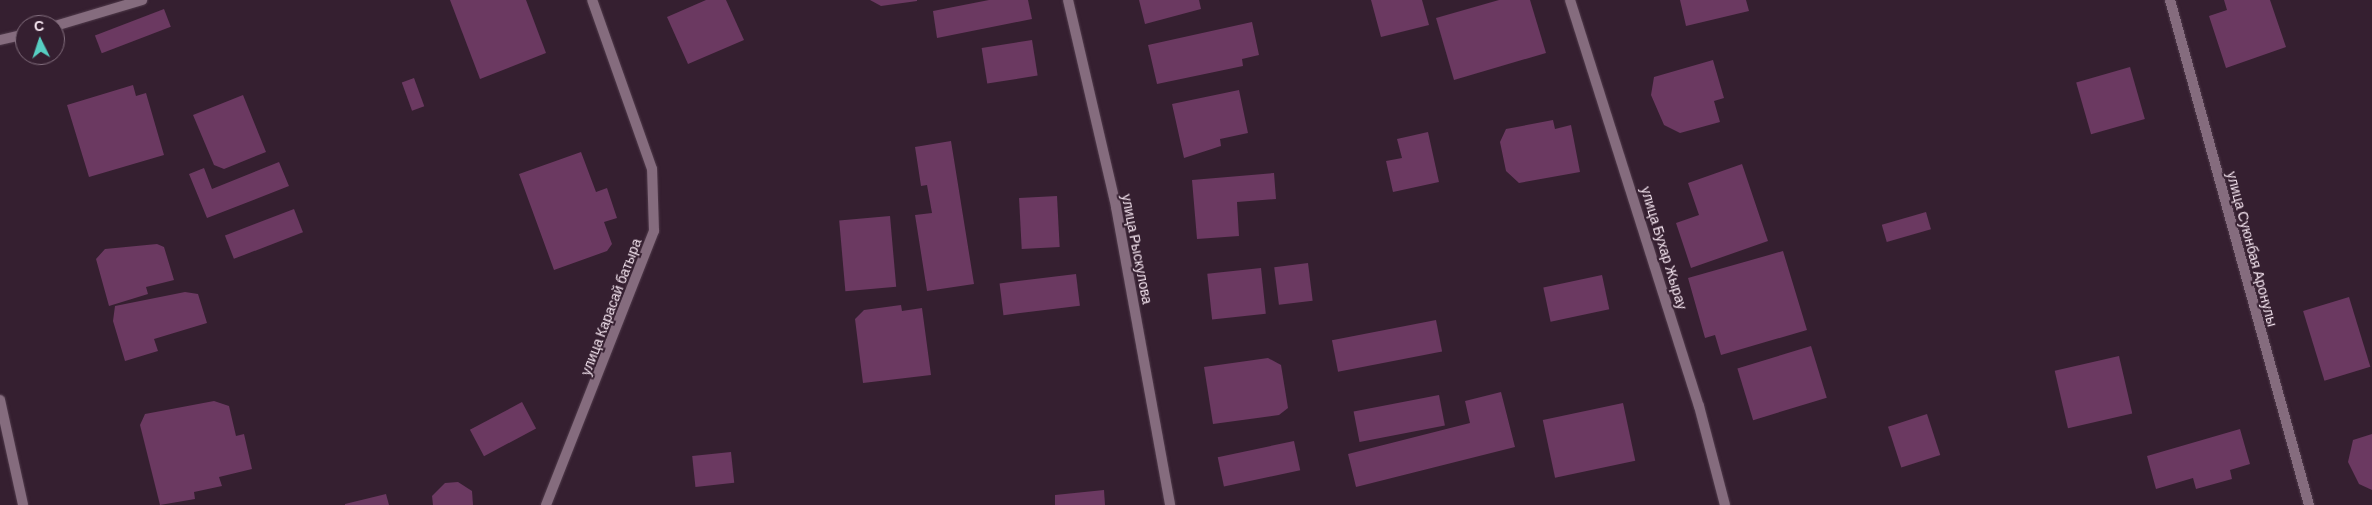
<!DOCTYPE html>
<html>
<head>
<meta charset="utf-8">
<style>
  body { margin:0 }
  #map { position:relative; width:2372px; height:505px; overflow:hidden; background:#351f30; font-family:Barlow,sans-serif }
  div>[style] { position:absolute }
  [style*='--x'] { left:calc(var(--x)*1px); top:calc(var(--y)*1px); width:calc(var(--w)*1px); rotate:calc(var(--a)*1deg) }
  .building>* { inset:0; background:#6b3961; transform-origin:0 0 }
  .roads { filter:drop-shadow(0 0 1px #503b4b) drop-shadow(0 0 1px #503b4b) }
  .minor>* { height:10px; margin:-5px; padding:0 5px; transform-origin:5px; border-radius:5px; background:#856c7e }
  .tertiary>* { height:10px; margin:-5px; padding:0 5px; transform-origin:5px; border-radius:5px; background:#856c7e }
  span { translate:-50% -50%; white-space:nowrap; text-align:center; line-height:1.15; -webkit-text-stroke:4px #351f30; paint-order:stroke }
  .street-label { font-size:14px; color:#f7e7f2 }
  .north { position:absolute; left:15px; top:15px; width:50px; height:50px; box-sizing:border-box; background:#351f30; border:1px solid #836f7e; border-radius:50%; rotate:356deg; font-size:14px; font-weight:700; line-height:20px; text-align:center; color:#f7e7f2 }
  .north::after { content:''; display:block; margin:auto; width:18px; height:22px; background:#57cec2; clip-path:polygon(50% 0,100% 100%,50% 72%,0 100%) }
</style>
</head>
<body>
<div id="map">
  <div class="building">
    <i style="clip-path:polygon(450px 0,526px 0,546px 53px,480px 79px)"></i>
    <i style="clip-path:polygon(706px 0,726px 0,744px 40px,688px 64px,667px 17px)"></i>
    <i style="clip-path:polygon(870px 0,917px 0,917px 1px,881px 6px)"></i>
    <i style="clip-path:polygon(989px 0,1028px 0,1032px 19px,937px 38px,933px 11px)"></i>
    <i style="clip-path:polygon(1139px 0,1199px 0,1201px 9px,1145px 24px)"></i>
    <i style="clip-path:polygon(1371px 0,1422px 0,1429px 25px,1381px 37px)"></i>
    <i style="clip-path:polygon(1499px 0,1530px 0,1546px 53px,1454px 80px,1436px 18px)"></i>
    <i style="clip-path:polygon(1680px 0,1746px 0,1749px 11px,1686px 26px)"></i>
    <i style="clip-path:polygon(2224px 0,2270px 0,2286px 47px,2226px 68px,2209px 16px,2227px 10px)"></i>
    <i style="left:164px;top:9px;width:19px;height:74px;rotate:69deg"></i>
    <i style="clip-path:polygon(1252px 22px,1259px 55px,1242px 59px,1243px 66px,1157px 84px,1148px 45px)"></i>
    <i style="left:1032px;top:40px;width:36px;height:51px;rotate:81deg"></i>
    <i style="clip-path:polygon(1713px 60px,1724px 98px,1714px 101px,1720px 122px,1680px 133px,1664px 125px,1651px 95px,1654px 77px)"></i>
    <i style="left:2130px;top:67px;width:54px;height:56px;rotate:74deg"></i>
    <i style="left:414px;top:78px;width:30px;height:13px;rotate:70deg"></i>
    <i style="clip-path:polygon(133px 85px,136px 96px,146px 93px,164px 155px,89px 177px,67px 105px)"></i>
    <i style="clip-path:polygon(1239px 90px,1248px 133px,1220px 139px,1221px 146px,1184px 158px,1172px 104px)"></i>
    <i style="clip-path:polygon(243px 95px,266px 152px,224px 169px,214px 165px,193px 115px)"></i>
    <i style="clip-path:polygon(1553px 120px,1555px 129px,1571px 125px,1580px 172px,1519px 183px,1506px 171px,1500px 142px,1506px 129px)"></i>
    <i style="clip-path:polygon(1428px 132px,1439px 182px,1393px 192px,1386px 161px,1402px 158px,1397px 139px)"></i>
    <i style="clip-path:polygon(951px 141px,974px 284px,927px 291px,915px 215px,932px 213px,927px 185px,921px 186px,915px 147px)"></i>
    <i style="clip-path:polygon(581px 152px,596px 192px,607px 188px,617px 218px,604px 222px,612px 244px,607px 251px,554px 270px,519px 174px)"></i>
    <i style="clip-path:polygon(279px 162px,289px 186px,207px 218px,189px 174px,204px 168px,212px 189px)"></i>
    <i style="clip-path:polygon(1742px 164px,1768px 241px,1691px 268px,1676px 223px,1699px 215px,1688px 183px)"></i>
    <i style="clip-path:polygon(1274px 173px,1276px 199px,1237px 202px,1239px 236px,1197px 239px,1192px 180px)"></i>
    <i style="left:1057px;top:196px;width:51px;height:38px;rotate:87deg"></i>
    <i style="left:294px;top:209px;width:25px;height:74px;rotate:69deg"></i>
    <i style="left:1926px;top:212px;width:18px;height:46px;rotate:74deg"></i>
    <i style="left:890px;top:216px;width:71px;height:51px;rotate:85deg"></i>
    <i style="clip-path:polygon(157px 244px,164px 247px,174px 280px,146px 287px,148px 294px,109px 306px,96px 259px,105px 249px)"></i>
    <i style="clip-path:polygon(1783px 251px,1807px 330px,1721px 355px,1715px 335px,1705px 338px,1688px 278px)"></i>
    <i style="left:1308px;top:263px;width:38px;height:34px;rotate:83deg"></i>
    <i style="left:1261px;top:268px;width:46px;height:54px;rotate:84deg"></i>
    <i style="left:1076px;top:274px;width:32px;height:77px;rotate:83deg"></i>
    <i style="left:1602px;top:275px;width:35px;height:60px;rotate:78deg"></i>
    <i style="clip-path:polygon(185px 292px,198px 294px,207px 323px,154px 339px,158px 351px,125px 361px,113px 321px,115px 306px)"></i>
    <i style="left:2349px;top:297px;width:73px;height:48px;rotate:73deg"></i>
    <i style="clip-path:polygon(901px 305px,902px 311px,922px 308px,931px 375px,863px 383px,855px 319px,864px 310px)"></i>
    <i style="left:1436px;top:320px;width:32px;height:106px;rotate:79deg"></i>
    <i style="left:1811px;top:346px;width:54px;height:77px;rotate:73deg"></i>
    <i style="left:2119px;top:356px;width:59px;height:66px;rotate:77deg"></i>
    <i style="clip-path:polygon(1268px 358px,1281px 365px,1288px 408px,1279px 415px,1213px 424px,1204px 367px)"></i>
    <i style="clip-path:polygon(1501px 392px,1515px 447px,1356px 487px,1348px 454px,1470px 423px,1465px 401px)"></i>
    <i style="left:1439px;top:395px;width:31px;height:87px;rotate:79deg"></i>
    <i style="clip-path:polygon(214px 401px,229px 406px,236px 436px,244px 434px,252px 469px,219px 477px,222px 486px,194px 492px,195px 499px,160px 505px,140px 425px,145px 414px)"></i>
    <i style="left:522px;top:402px;width:30px;height:59px;rotate:62deg"></i>
    <i style="left:1623px;top:403px;width:59px;height:82px;rotate:78deg"></i>
    <i style="left:1927px;top:414px;width:43px;height:41px;rotate:72deg"></i>
    <i style="clip-path:polygon(2240px 429px,2250px 464px,2230px 470px,2232px 479px,2196px 489px,2193px 478px,2156px 489px,2147px 456px)"></i>
    <i style="clip-path:polygon(2372px 434px,2372px 490px,2359px 484px,2348px 462px,2353px 440px)"></i>
    <i style="left:1294px;top:441px;width:30px;height:78px;rotate:78deg"></i>
    <i style="left:731px;top:452px;width:31px;height:39px;rotate:84deg"></i>
    <i style="clip-path:polygon(458px 482px,472px 491px,473px 505px,433px 505px,432px 496px,445px 483px)"></i>
    <i style="clip-path:polygon(1104px 490px,1105px 505px,1055px 505px,1055px 495px)"></i>
    <i style="clip-path:polygon(386px 494px,389px 505px,345px 505px,345px 504px)"></i>
  </div>
  <div class="roads">
    <div class="minor">
      <i style="--x:1570;--y:0;--w:426;--a:72.4"></i>
      <i style="--x:1699;--y:406;--w:102;--a:75.3"></i>
      <i style="--x:2170;--y:0;--w:524;--a:74.61"></i>
      <i style="--x:55;--y:26;--w:91;--a:-16.6"></i>
      <i style="--x:0;--y:40;--w:26;--a:-13"></i>
      <i style="--x:0;--y:400;--w:107;--a:77.6"></i>
      <i style="--x:546;--y:505;--w:295;--a:-68.5"></i>
      <i style="--x:654;--y:231;--w:62;--a:-91.8"></i>
      <i style="--x:652;--y:169;--w:179;--a:-109.5"></i>
    </div>
    <div class="tertiary">
      <i style="--x:1068;--y:0;--w:212;--a:76.9"></i>
      <i style="--x:1116;--y:207;--w:303;--a:79.7"></i>
    </div>
  </div>
  <div class="street-label">
    <span style="left:1664px;top:248px;rotate:73deg">улица Бухар Жырау</span>
    <span style="left:1137px;top:249px;rotate:79deg">улица Рыскулова</span>
    <span style="left:2252px;top:249px;rotate:75deg">улица Суюнбая Аронулы</span>
    <span style="left:611px;top:307px;rotate:-69deg">улица Карасай батыра</span>
  </div>
  <div class="north">С</div>
</div>
</body>
</html>
